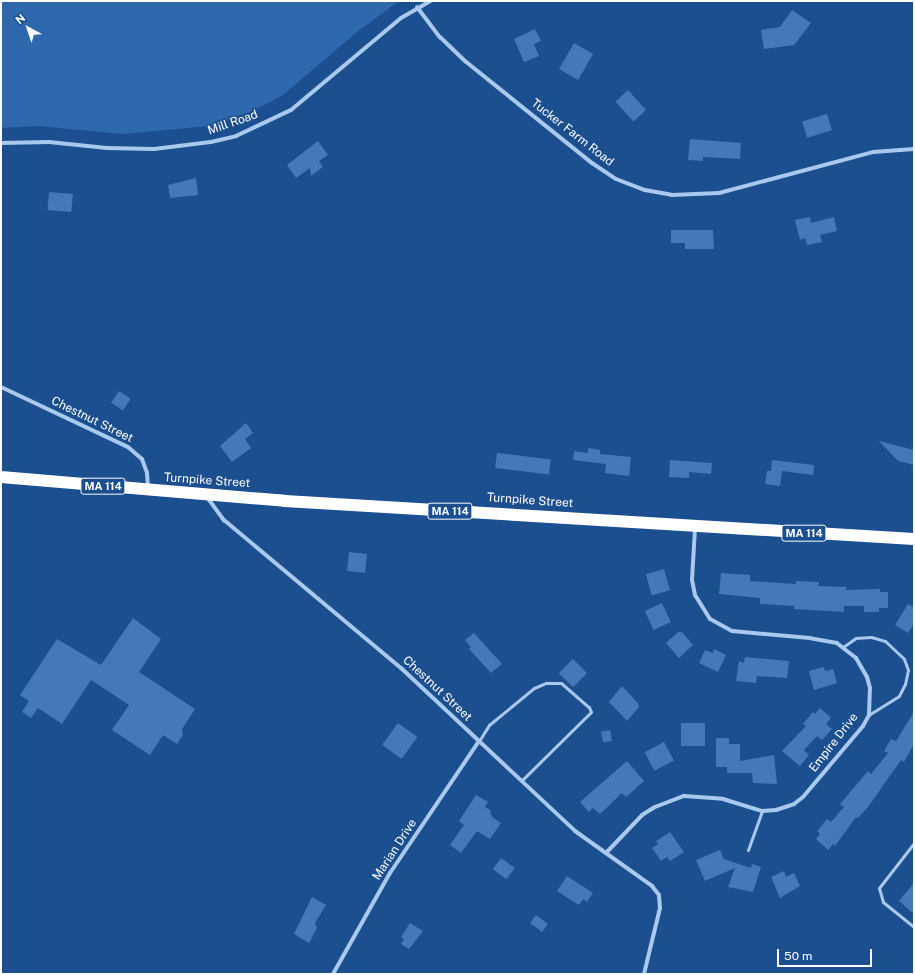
<!DOCTYPE html>
<html>
<head>
<meta charset="utf-8">
<style>
  body { margin:0 }
  #map { position:relative; width:915px; height:975px; overflow:hidden; background:#1b4f8f; font-family:"Public Sans",sans-serif }
  div>[style] { position:absolute }
  [style*='--x'] { left:calc(var(--x)*1px); top:calc(var(--y)*1px); width:calc(var(--w)*1px); rotate:calc(var(--a)*1deg) }
  .green>* { inset:0; background:#2e69ad }
  .building>* { inset:0; background:#4478b7; transform-origin:0 0 }
  .lane>* { height:3px; margin:-1.5px; padding:0 1.5px; transform-origin:1.5px; border-radius:1.5px; background:#a9c9ee }
  .street>* { height:4px; margin:-2px; padding:0 2px; transform-origin:2px; border-radius:2px; background:#a9c9ee }
  .highway>* { height:12px; margin:-6px; padding:0 6px; transform-origin:6px; border-radius:6px; background:#fff }
  span { translate:-50% -50%; white-space:nowrap; text-align:center; line-height:1.15; -webkit-text-stroke:3px #1b4f8f; paint-order:stroke }
  .shield-label span { padding:1px 3px; background:#1b4f8f; border:1px solid; border-radius:3px; -webkit-text-stroke-width:0 }
  .shield-label { font-size:11px; color:#fff; font-weight:700 }
  .street-label { font-size:12px; color:#fff }
  .frame { position:absolute; inset:0; border:2px solid #fff; pointer-events:none }
  .north { position:absolute; left:8px; top:8px; width:40px; height:40px; -webkit-text-stroke:3px #1b4f8f; paint-order:stroke; rotate:320deg; font-size:11px; font-weight:700; line-height:16px; text-align:center; color:#fff }
  .north::after { content:''; display:block; margin:auto; width:14px; height:18px; background:#fff; clip-path:polygon(50% 0,100% 100%,50% 72%,0 100%) }
  .scale { position:absolute; left:777px; top:949px; width:95px; height:18px; box-sizing:border-box; border:2px solid #fff; border-top:0; padding-left:5px; font-size:12px; line-height:14px; white-space:nowrap; color:#fff; -webkit-text-stroke:3px #1b4f8f; paint-order:stroke }
</style>
</head>
<body>
<div id="map">
  <div class="green">
    <i style="clip-path:polygon(1px 1px,399px 1px,357px 32px,283px 95px,252px 111px,209px 126px,123px 134px,38px 126px,1px 128px)"></i>
  </div>
  <div class="building">
    <i style="clip-path:polygon(792px 10px,811px 23px,794px 45px,764px 49px,761px 30px,780px 27px)"></i>
    <i style="clip-path:polygon(535px 29px,541px 41px,534px 44px,539px 56px,524px 62px,514px 39px)"></i>
    <i style="left:574px;top:43px;width:22px;height:30px;rotate:30deg"></i>
    <i style="left:628px;top:90px;width:27px;height:17px;rotate:48deg"></i>
    <i style="left:827px;top:114px;width:17px;height:26px;rotate:73deg"></i>
    <i style="clip-path:polygon(690px 139px,741px 143px,740px 159px,703px 157px,703px 161px,688px 160px)"></i>
    <i style="clip-path:polygon(318px 141px,328px 155px,319px 161px,323px 167px,311px 176px,310px 168px,296px 178px,287px 165px)"></i>
    <i style="clip-path:polygon(196px 178px,198px 195px,170px 198px,168px 185px)"></i>
    <i style="left:49px;top:192px;width:24px;height:18px;rotate:5deg"></i>
    <i style="clip-path:polygon(810px 217px,811px 223px,834px 217px,837px 231px,820px 235px,822px 242px,807px 245px,805px 238px,800px 240px,795px 220px)"></i>
    <i style="clip-path:polygon(671px 230px,713px 230px,714px 249px,685px 249px,685px 243px,671px 243px)"></i>
    <i style="left:119px;top:391px;width:14px;height:14px;rotate:34deg"></i>
    <i style="clip-path:polygon(246px 423px,253px 433px,245px 439px,251px 448px,232px 462px,220px 446px)"></i>
    <i style="clip-path:polygon(879px 441px,914px 450px,914px 465px,898px 461px)"></i>
    <i style="clip-path:polygon(588px 448px,600px 450px,600px 454px,631px 457px,629px 476px,605px 473px,606px 464px,573px 460px,574px 451px,588px 453px)"></i>
    <i style="left:497px;top:453px;width:54px;height:15px;rotate:7deg"></i>
    <i style="clip-path:polygon(670px 460px,712px 463px,711px 474px,689px 472px,689px 478px,669px 477px)"></i>
    <i style="clip-path:polygon(772px 460px,814px 465px,813px 475px,782px 471px,780px 486px,765px 484px,767px 471px,771px 471px)"></i>
    <i style="left:349px;top:552px;width:18px;height:19px;rotate:6deg"></i>
    <i style="left:664px;top:569px;width:22px;height:19px;rotate:74deg"></i>
    <i style="clip-path:polygon(721px 573px,750px 575px,750px 581px,796px 584px,796px 581px,819px 582px,818px 586px,846px 587px,846px 590px,880px 589px,880px 592px,888px 592px,888px 608px,879px 608px,879px 612px,864px 612px,864px 606px,844px 606px,844px 612px,794px 609px,794px 606px,760px 604px,760px 598px,719px 594px)"></i>
    <i style="left:662px;top:603px;width:21px;height:19px;rotate:65deg"></i>
    <i style="clip-path:polygon(908px 604px,914px 607px,914px 624px,908px 633px,895px 625px)"></i>
    <i style="clip-path:polygon(133px 618px,161px 639px,139px 672px,195px 709px,182px 729px,183px 735px,177px 744px,163px 735px,150px 755px,112px 730px,129px 705px,91px 680px,62px 724px,38px 708px,31px 718px,22px 712px,29px 701px,20px 695px,57px 639px,101px 665px)"></i>
    <i style="clip-path:polygon(678px 632px,682px 632px,693px 645px,679px 658px,666px 643px)"></i>
    <i style="clip-path:polygon(474px 633px,502px 664px,491px 673px,469px 649px,471px 647px,465px 640px)"></i>
    <i style="clip-path:polygon(714px 649px,726px 655px,718px 672px,699px 663px,705px 650px,713px 653px)"></i>
    <i style="clip-path:polygon(745px 657px,789px 661px,787px 678px,757px 676px,756px 683px,736px 681px,739px 661px,744px 663px)"></i>
    <i style="left:573px;top:659px;width:20px;height:20px;rotate:45deg"></i>
    <i style="clip-path:polygon(824px 667px,825px 671px,833px 669px,837px 683px,814px 690px,809px 671px)"></i>
    <i style="clip-path:polygon(622px 686px,638px 703px,639px 707px,627px 721px,609px 702px)"></i>
    <i style="clip-path:polygon(820px 708px,831px 718px,826px 724px,832px 729px,822px 740px,817px 736px,804px 750px,809px 755px,800px 766px,782px 751px,806px 726px,803px 724px,813px 712px,815px 714px)"></i>
    <i style="clip-path:polygon(914px 712px,914px 744px,904px 762px,901px 760px,868px 807px,858px 818px,856px 817px,835px 846px,833px 844px,828px 850px,816px 839px,820px 834px,817px 831px,827px 819px,831px 822px,844px 807px,840px 804px,868px 771px,871px 774px,888px 753px,884px 751px,891px 739px,896px 741px)"></i>
    <i style="left:398px;top:723px;width:24px;height:27px;rotate:36deg"></i>
    <i style="left:681px;top:723px;width:24px;height:23px"></i>
    <i style="left:610px;top:730px;width:11px;height:9px;rotate:80deg"></i>
    <i style="clip-path:polygon(716px 738px,729px 738px,729px 744px,740px 744px,740px 761px,774px 755px,777px 784px,753px 783px,752px 773px,727px 773px,727px 767px,716px 767px)"></i>
    <i style="left:664px;top:742px;width:21px;height:22px;rotate:62deg"></i>
    <i style="clip-path:polygon(627px 761px,644px 781px,626px 797px,622px 793px,600px 814px,593px 808px,589px 812px,580px 802px)"></i>
    <i style="clip-path:polygon(476px 795px,488px 802px,485px 807px,490px 810px,492px 817px,501px 823px,490px 839px,477px 831px,461px 853px,450px 845px,464px 825px,459px 821px)"></i>
    <i style="clip-path:polygon(670px 832px,684px 852px,670px 861px,667px 857px,661px 861px,652px 848px,658px 844px,656px 841px)"></i>
    <i style="clip-path:polygon(720px 850px,724px 859px,751px 868px,752px 864px,761px 867px,753px 892px,728px 887px,735px 868px,705px 881px,696px 860px)"></i>
    <i style="left:501px;top:858px;width:17px;height:14px;rotate:36deg"></i>
    <i style="clip-path:polygon(784px 871px,786px 877px,794px 873px,800px 886px,780px 898px,771px 877px)"></i>
    <i style="clip-path:polygon(567px 876px,593px 893px,587px 902px,583px 899px,579px 905px,557px 891px)"></i>
    <i style="clip-path:polygon(914px 883px,914px 914px,899px 901px)"></i>
    <i style="clip-path:polygon(312px 897px,326px 905px,315px 923px,317px 928px,309px 943px,294px 934px)"></i>
    <i style="left:536px;top:915px;width:15px;height:10px;rotate:37deg"></i>
    <i style="clip-path:polygon(410px 923px,423px 931px,409px 949px,401px 944px,404px 939px,401px 937px)"></i>
  </div>
  <div class="lane">
    <i style="--x:843;--y:647;--w:16;--a:-35"></i>
    <i style="--x:856;--y:638;--w:15;--a:-4"></i>
    <i style="--x:871;--y:637;--w:15;--a:16"></i>
    <i style="--x:885;--y:641;--w:26;--a:43"></i>
    <i style="--x:904;--y:659;--w:12;--a:70"></i>
    <i style="--x:908;--y:670;--w:14;--a:102"></i>
    <i style="--x:905;--y:684;--w:13;--a:117"></i>
    <i style="--x:899;--y:696;--w:36;--a:148"></i>
    <i style="--x:479;--y:741;--w:19;--a:-58"></i>
    <i style="--x:489;--y:725;--w:58;--a:-39.4"></i>
    <i style="--x:534;--y:688;--w:13;--a:-23"></i>
    <i style="--x:546;--y:683;--w:15;--a:0"></i>
    <i style="--x:561;--y:683;--w:37;--a:41"></i>
    <i style="--x:589;--y:707;--w:5;--a:68"></i>
    <i style="--x:591;--y:712;--w:98;--a:135.4"></i>
    <i style="--x:914;--y:843;--w:57;--a:127.9"></i>
    <i style="--x:879;--y:888;--w:15;--a:74"></i>
    <i style="--x:883;--y:902;--w:40;--a:39"></i>
    <i style="--x:748;--y:850;--w:41;--a:-70.3"></i>
  </div>
  <div class="street">
    <i style="--x:417;--y:7;--w:38;--a:53"></i>
    <i style="--x:440;--y:37;--w:35;--a:44"></i>
    <i style="--x:465;--y:61;--w:163;--a:38.8"></i>
    <i style="--x:592;--y:163;--w:29;--a:34"></i>
    <i style="--x:616;--y:179;--w:31;--a:21"></i>
    <i style="--x:645;--y:190;--w:27;--a:10"></i>
    <i style="--x:672;--y:195;--w:47;--a:-2.4"></i>
    <i style="--x:719;--y:193;--w:159;--a:-14.9"></i>
    <i style="--x:873;--y:152;--w:41;--a:-4.2"></i>
    <i style="--x:1;--y:143;--w:48;--a:-1.2"></i>
    <i style="--x:49;--y:142;--w:58;--a:5.9"></i>
    <i style="--x:107;--y:148;--w:47;--a:1.2"></i>
    <i style="--x:154;--y:149;--w:57;--a:-7"></i>
    <i style="--x:211;--y:142;--w:26;--a:-13"></i>
    <i style="--x:236;--y:136;--w:61;--a:-25.3"></i>
    <i style="--x:291;--y:110;--w:143;--a:-39.9"></i>
    <i style="--x:401;--y:18;--w:34;--a:-30"></i>
    <i style="--x:1;--y:387;--w:140;--a:25.3"></i>
    <i style="--x:128;--y:447;--w:18;--a:41"></i>
    <i style="--x:142;--y:459;--w:15;--a:70"></i>
    <i style="--x:147;--y:473;--w:15;--a:86"></i>
    <i style="--x:207;--y:497;--w:29;--a:54"></i>
    <i style="--x:224;--y:520;--w:231;--a:39.9"></i>
    <i style="--x:401;--y:668;--w:238;--a:43.1"></i>
    <i style="--x:575;--y:831;--w:95;--a:35.5"></i>
    <i style="--x:652;--y:886;--w:11;--a:52"></i>
    <i style="--x:659;--y:895;--w:13;--a:86"></i>
    <i style="--x:660;--y:908;--w:68;--a:103.6"></i>
    <i style="--x:606;--y:853;--w:52;--a:-46.5"></i>
    <i style="--x:642;--y:815;--w:15;--a:-32"></i>
    <i style="--x:655;--y:807;--w:31;--a:-21"></i>
    <i style="--x:684;--y:796;--w:39;--a:4"></i>
    <i style="--x:723;--y:799;--w:41;--a:17.1"></i>
    <i style="--x:762;--y:811;--w:14;--a:-4"></i>
    <i style="--x:776;--y:810;--w:19;--a:-18"></i>
    <i style="--x:794;--y:804;--w:11;--a:-38"></i>
    <i style="--x:803;--y:797;--w:93;--a:-49.8"></i>
    <i style="--x:863;--y:726;--w:13;--a:-61"></i>
    <i style="--x:869;--y:715;--w:27;--a:-88"></i>
    <i style="--x:870;--y:688;--w:11;--a:-105"></i>
    <i style="--x:867;--y:677;--w:22;--a:-120"></i>
    <i style="--x:856;--y:658;--w:24;--a:-142"></i>
    <i style="--x:837;--y:643;--w:27;--a:-170"></i>
    <i style="--x:810;--y:638;--w:78;--a:-174.9"></i>
    <i style="--x:732;--y:631;--w:25;--a:-151"></i>
    <i style="--x:710;--y:619;--w:28;--a:-122"></i>
    <i style="--x:695;--y:595;--w:15;--a:-101"></i>
    <i style="--x:692;--y:580;--w:52;--a:-86.7"></i>
    <i style="--x:333;--y:974;--w:116;--a:-60.6"></i>
    <i style="--x:390;--y:873;--w:159;--a:-56"></i>
  </div>
  <div class="highway">
    <i style="--x:1;--y:477;--w:285;--a:4.8"></i>
    <i style="--x:285;--y:501;--w:630;--a:3.46"></i>
  </div>
  <div class="shield-label">
    <span style="left:103px;top:486px">MA 114</span>
    <span style="left:450px;top:511px">MA 114</span>
    <span style="left:804px;top:533px">MA 114</span>
  </div>
  <div class="street-label">
    <span style="left:233px;top:123px;rotate:-19deg">Mill Road</span>
    <span style="left:572px;top:133px;rotate:38deg">Tucker Farm Road</span>
    <span style="left:92px;top:420px;rotate:26deg">Chestnut Street</span>
    <span style="left:207px;top:481px;rotate:4deg">Turnpike Street</span>
    <span style="left:530px;top:501px;rotate:4deg">Turnpike Street</span>
    <span style="left:437px;top:689px;rotate:43deg">Chestnut Street</span>
    <span style="left:834px;top:743px;rotate:-52deg">Empire Drive</span>
    <span style="left:395px;top:850px;rotate:-57deg">Marian Drive</span>
  </div>
  <div class="frame"></div>
  <div class="north">N</div>
  <div class="scale">50 m</div>
</div>
</body>
</html>
